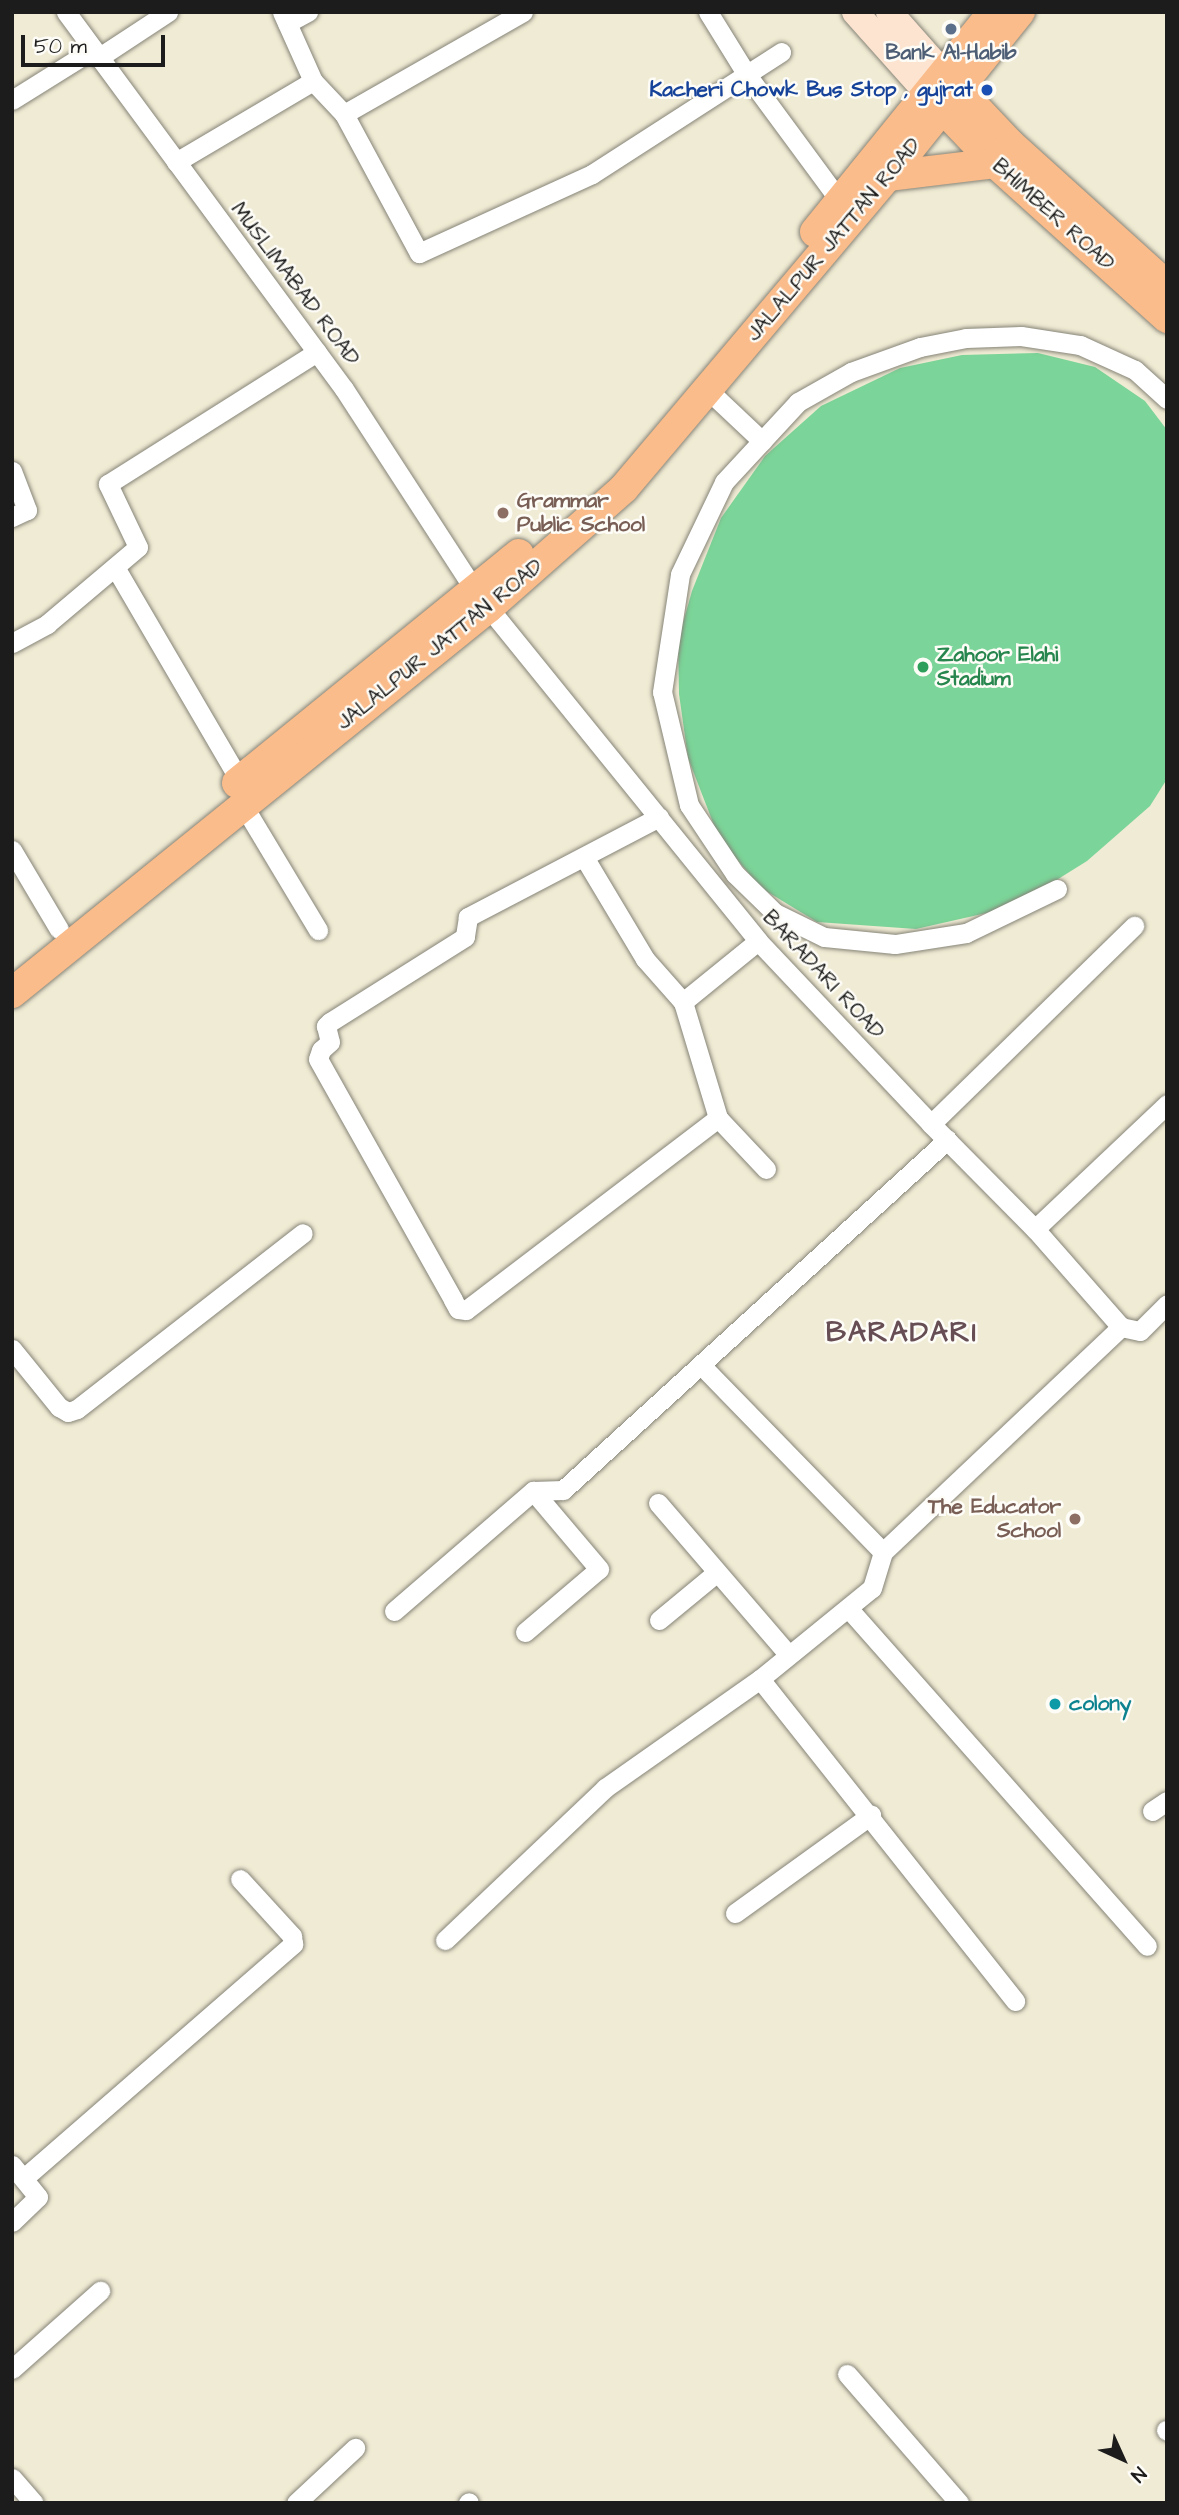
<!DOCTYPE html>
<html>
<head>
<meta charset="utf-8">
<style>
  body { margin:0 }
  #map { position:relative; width:1179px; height:2515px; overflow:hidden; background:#f0ebd4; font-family:"Architects Daughter",sans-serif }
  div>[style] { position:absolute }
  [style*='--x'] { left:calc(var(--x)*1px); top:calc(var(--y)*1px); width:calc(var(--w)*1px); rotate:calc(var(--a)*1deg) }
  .green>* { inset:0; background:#7bd499 }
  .roads { filter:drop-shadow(0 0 2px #868478) drop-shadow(0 0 2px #868478) }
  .street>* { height:19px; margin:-9.5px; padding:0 9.5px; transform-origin:9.5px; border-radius:9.5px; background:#fff }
  .secondary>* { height:26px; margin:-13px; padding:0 13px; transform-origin:13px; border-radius:13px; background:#fde4d1 }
  .primary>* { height:30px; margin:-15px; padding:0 15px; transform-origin:15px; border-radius:15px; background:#fabc8b }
  .dots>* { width:19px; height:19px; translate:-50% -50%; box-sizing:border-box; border:4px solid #fdfcf7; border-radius:50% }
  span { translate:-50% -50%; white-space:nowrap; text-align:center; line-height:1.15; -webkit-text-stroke:5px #fdfcf7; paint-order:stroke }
  .service-label { font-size:21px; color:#4e5e75; font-weight:700 }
  .transit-label { font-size:21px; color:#164399; font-weight:700 }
  .right { translate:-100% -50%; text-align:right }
  .street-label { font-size:21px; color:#1c1c1c }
  .education-label { font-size:21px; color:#785e54; font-weight:700 }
  .left { translate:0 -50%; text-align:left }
  .leisure-label { font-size:21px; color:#27864d; font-weight:700 }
  .culture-label { font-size:21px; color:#0d838f; font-weight:700 }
  .district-label { font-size:28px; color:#674e55; font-weight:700; letter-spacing:2px }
  .frame { position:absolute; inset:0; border:14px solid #1c1c1c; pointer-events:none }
  .north { position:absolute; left:1088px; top:2424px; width:70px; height:70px; -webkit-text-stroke:5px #fdfcf7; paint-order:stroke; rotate:135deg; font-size:19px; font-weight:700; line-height:28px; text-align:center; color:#1c1c1c }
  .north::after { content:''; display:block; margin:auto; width:24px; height:32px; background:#1c1c1c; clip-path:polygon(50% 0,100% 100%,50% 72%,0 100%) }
  .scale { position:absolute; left:21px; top:35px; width:144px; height:32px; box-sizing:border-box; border:4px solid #1c1c1c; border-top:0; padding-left:9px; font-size:21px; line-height:24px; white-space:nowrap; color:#1c1c1c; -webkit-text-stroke:5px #fdfcf7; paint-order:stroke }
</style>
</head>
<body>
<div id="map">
  <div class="green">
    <i style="clip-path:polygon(1038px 353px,1095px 367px,1145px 401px,1167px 430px,1167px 779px,1150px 806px,1087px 861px,1013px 907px,916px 929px,817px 922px,761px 888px,719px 838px,688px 758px,679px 694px,678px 640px,692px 591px,721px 518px,765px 456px,821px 406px,900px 368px,962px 355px)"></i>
  </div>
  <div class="roads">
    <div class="street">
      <i style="--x:66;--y:12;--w:468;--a:53.6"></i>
      <i style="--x:344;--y:389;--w:241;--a:57"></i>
      <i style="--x:475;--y:591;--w:450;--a:51"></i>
      <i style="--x:758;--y:941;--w:252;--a:46.6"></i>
      <i style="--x:931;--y:1124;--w:148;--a:45.3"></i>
      <i style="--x:1035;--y:1229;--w:130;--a:48.7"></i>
      <i style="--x:1121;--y:1327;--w:19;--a:12"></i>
      <i style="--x:1140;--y:1331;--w:38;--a:-45"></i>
      <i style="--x:282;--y:12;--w:76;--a:65.8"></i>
      <i style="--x:313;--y:81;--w:45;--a:46.8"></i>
      <i style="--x:344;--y:114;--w:158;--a:61.7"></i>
      <i style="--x:419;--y:253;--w:190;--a:-24.5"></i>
      <i style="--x:592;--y:174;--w:225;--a:-32.8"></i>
      <i style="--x:708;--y:12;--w:74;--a:58.2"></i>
      <i style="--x:747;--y:75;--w:157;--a:53.6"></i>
      <i style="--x:287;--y:23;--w:24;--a:-28"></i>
      <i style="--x:98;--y:58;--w:84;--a:-33.3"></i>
      <i style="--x:12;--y:100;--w:94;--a:-32"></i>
      <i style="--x:344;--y:114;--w:206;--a:-29.7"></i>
      <i style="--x:176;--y:162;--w:159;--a:-30.6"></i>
      <i style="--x:709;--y:391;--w:73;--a:43.3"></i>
      <i style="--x:12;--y:471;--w:42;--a:69"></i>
      <i style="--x:27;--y:510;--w:17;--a:155"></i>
      <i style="--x:115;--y:567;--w:248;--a:59.7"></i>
      <i style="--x:12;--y:643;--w:40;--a:-28"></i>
      <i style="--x:47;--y:624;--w:119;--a:-40.2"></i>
      <i style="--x:138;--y:547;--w:70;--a:-115.5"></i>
      <i style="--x:108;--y:484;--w:247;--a:-32.3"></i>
      <i style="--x:243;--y:805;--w:146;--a:59"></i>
      <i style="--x:659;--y:817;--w:216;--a:152.4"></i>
      <i style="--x:468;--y:917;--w:20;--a:99"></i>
      <i style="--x:465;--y:937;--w:160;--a:147.8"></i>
      <i style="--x:330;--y:1022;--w:6;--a:135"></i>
      <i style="--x:326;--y:1026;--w:16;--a:76"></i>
      <i style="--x:330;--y:1042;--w:12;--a:138"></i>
      <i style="--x:321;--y:1050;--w:9;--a:108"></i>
      <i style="--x:318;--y:1059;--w:276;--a:60.7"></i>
      <i style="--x:453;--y:1300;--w:10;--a:61"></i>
      <i style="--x:458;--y:1309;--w:8;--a:7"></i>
      <i style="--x:466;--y:1310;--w:317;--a:-37.3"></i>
      <i style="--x:12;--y:850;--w:92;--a:59.3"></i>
      <i style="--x:584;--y:857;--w:119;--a:59.1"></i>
      <i style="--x:645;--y:959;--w:57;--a:48.5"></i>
      <i style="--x:1057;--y:889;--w:101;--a:154.2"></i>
      <i style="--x:966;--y:933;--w:72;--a:171.2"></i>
      <i style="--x:895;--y:944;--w:71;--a:-174.4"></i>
      <i style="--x:824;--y:937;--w:55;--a:-153.9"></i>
      <i style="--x:775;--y:913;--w:56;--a:-135.7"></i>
      <i style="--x:735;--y:874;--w:83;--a:-123.7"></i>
      <i style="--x:689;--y:805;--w:116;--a:-103.4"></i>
      <i style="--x:662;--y:692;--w:119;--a:-81.3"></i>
      <i style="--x:680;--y:574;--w:102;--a:-64.4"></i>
      <i style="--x:724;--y:482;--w:109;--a:-47.2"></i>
      <i style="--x:798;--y:402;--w:61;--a:-29.5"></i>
      <i style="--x:851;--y:372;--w:73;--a:-19.9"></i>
      <i style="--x:920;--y:347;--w:47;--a:-11.1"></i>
      <i style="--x:966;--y:338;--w:55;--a:-2.1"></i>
      <i style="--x:1021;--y:336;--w:60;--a:8.7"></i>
      <i style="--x:1080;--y:345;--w:60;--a:24.4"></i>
      <i style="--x:1135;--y:370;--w:43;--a:42.2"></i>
      <i style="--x:758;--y:941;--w:97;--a:140.9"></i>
      <i style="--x:683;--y:1002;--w:121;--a:73.2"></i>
      <i style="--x:718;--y:1118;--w:70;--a:46.7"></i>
      <i style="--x:931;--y:1124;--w:284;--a:-44.3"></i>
      <i style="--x:1035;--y:1229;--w:182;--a:-43.4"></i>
      <i style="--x:12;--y:1349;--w:75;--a:51"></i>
      <i style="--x:59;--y:1407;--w:10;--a:29"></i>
      <i style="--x:68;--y:1412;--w:9;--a:-18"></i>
      <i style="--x:77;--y:1409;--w:286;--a:-37.9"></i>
      <i style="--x:701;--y:1365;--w:261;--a:45.8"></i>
      <i style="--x:658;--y:1503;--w:199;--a:49.3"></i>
      <i style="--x:848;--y:1608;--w:451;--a:48.5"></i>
      <i style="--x:394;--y:1611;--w:184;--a:-40.8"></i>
      <i style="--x:533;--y:1491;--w:30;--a:-2"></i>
      <i style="--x:563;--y:1490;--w:520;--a:-42.35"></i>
      <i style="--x:659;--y:1620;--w:74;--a:-39.5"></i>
      <i style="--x:525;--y:1632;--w:97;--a:-40.4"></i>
      <i style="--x:599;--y:1569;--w:102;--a:-130.2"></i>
      <i style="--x:760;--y:1679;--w:411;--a:51.6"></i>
      <i style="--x:1152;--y:1811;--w:18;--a:-34"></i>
      <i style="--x:735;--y:1913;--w:168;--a:-35.8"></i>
      <i style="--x:445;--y:1940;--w:221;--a:-43.5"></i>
      <i style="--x:605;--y:1788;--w:189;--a:-35.1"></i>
      <i style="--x:760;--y:1679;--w:144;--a:-39.1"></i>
      <i style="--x:872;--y:1588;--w:38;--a:-73"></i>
      <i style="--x:883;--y:1552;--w:328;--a:-43.4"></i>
      <i style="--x:12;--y:2165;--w:41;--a:50.9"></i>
      <i style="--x:38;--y:2197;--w:36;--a:136"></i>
      <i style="--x:24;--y:2178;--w:357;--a:-41"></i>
      <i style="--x:293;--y:1944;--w:8;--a:-97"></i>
      <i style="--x:292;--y:1936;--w:77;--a:-132.4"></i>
      <i style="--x:12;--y:2369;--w:118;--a:-41.6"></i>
      <i style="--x:847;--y:2374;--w:171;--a:49"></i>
      <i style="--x:1166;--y:2430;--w:1;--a:45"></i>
      <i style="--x:12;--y:2478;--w:33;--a:49"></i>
      <i style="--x:296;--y:2503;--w:81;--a:-43"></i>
      <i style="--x:468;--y:2503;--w:1;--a:-45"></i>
    </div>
    <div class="secondary">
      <i style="--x:855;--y:12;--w:110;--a:48.3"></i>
      <i style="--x:889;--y:12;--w:83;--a:48.4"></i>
    </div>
    <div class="primary">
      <i style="--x:944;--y:74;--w:96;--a:46.7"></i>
      <i style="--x:1010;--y:144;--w:212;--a:42.1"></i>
      <i style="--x:930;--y:95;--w:94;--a:46.3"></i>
      <i style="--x:995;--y:163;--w:232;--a:42"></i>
      <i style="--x:888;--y:176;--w:108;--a:-6.9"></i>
      <i style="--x:815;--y:232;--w:283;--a:-51"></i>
      <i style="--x:237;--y:783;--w:363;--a:-39.1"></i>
      <i style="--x:12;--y:993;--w:612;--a:-38.97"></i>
      <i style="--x:488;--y:608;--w:181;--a:-41.4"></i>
      <i style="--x:624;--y:488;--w:409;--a:-49.8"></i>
      <i style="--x:888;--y:176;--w:211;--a:-51.2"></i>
    </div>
  </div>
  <div class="dots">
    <i style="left:951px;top:29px;background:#5c6f8a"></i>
    <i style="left:987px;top:90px;background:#1a4fb4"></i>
    <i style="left:503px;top:513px;background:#8d6e63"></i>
    <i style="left:923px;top:667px;background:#2e9e5b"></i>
    <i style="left:1075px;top:1519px;background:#8d6e63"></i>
    <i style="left:1055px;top:1704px;background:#0f9aa8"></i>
  </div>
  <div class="service-label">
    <span style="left:951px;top:53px">Bank Al-Habib</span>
  </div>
  <div class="transit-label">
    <span class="right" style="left:973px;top:90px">Kacheri Chowk Bus Stop , gujrat</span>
  </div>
  <div class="street-label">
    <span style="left:1053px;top:215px;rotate:42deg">BHIMBER ROAD</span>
    <span style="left:834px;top:240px;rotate:-50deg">JALALPUR JATTAN ROAD</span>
    <span style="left:295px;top:284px;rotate:53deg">MUSLIMABAD ROAD</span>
    <span style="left:440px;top:645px;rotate:-39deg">JALALPUR JATTAN ROAD</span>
    <span style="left:823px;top:975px;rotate:47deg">BARADARI ROAD</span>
  </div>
  <div class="education-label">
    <span class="left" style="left:517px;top:513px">Grammar<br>Public School</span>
    <span class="right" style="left:1061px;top:1519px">The Educator<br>School</span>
  </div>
  <div class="leisure-label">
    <span class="left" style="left:937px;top:667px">Zahoor Elahi<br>Stadium</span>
  </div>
  <div class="culture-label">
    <span class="left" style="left:1069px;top:1704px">colony</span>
  </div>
  <div class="district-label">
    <span style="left:902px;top:1333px">BARADARI</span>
  </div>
  <div class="frame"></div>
  <div class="north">N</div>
  <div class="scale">50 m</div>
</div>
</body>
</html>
